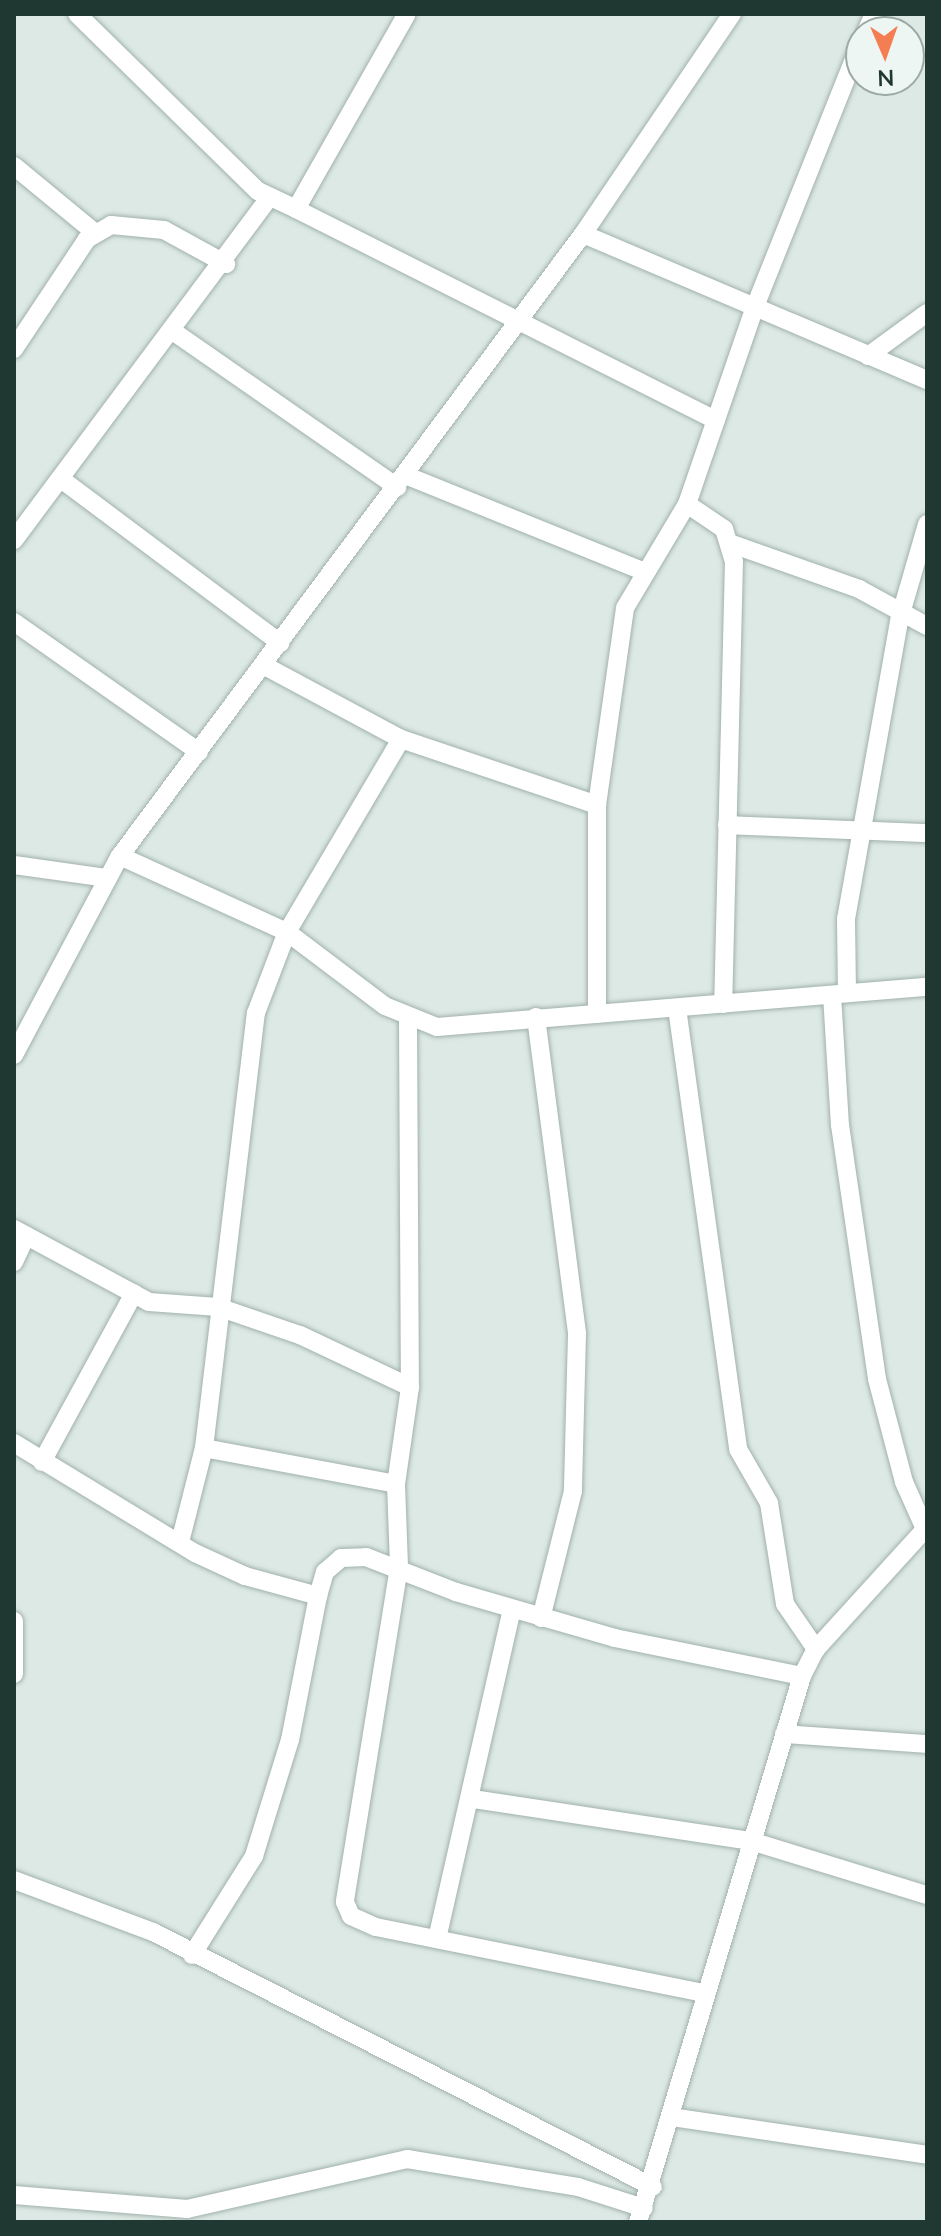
<!DOCTYPE html>
<html>
<head>
<meta charset="utf-8">
<style>
  body { margin:0 }
  #map { position:relative; width:941px; height:2236px; overflow:hidden; background:#dde9e4; font-family:Lato,sans-serif }
  div>[style] { position:absolute }
  [style*='--x'] { left:calc(var(--x)*1px); top:calc(var(--y)*1px); width:calc(var(--w)*1px); rotate:calc(var(--a)*1deg) }
  .roads { filter:drop-shadow(0 0 2px #a0b1ab) drop-shadow(0 0 2px #a0b1ab) }
  .minor>* { height:18px; margin:-9px; padding:0 9px; transform-origin:9px; border-radius:9px; background:#fff }
  span { translate:-50% -50%; white-space:nowrap; text-align:center; line-height:1.15; -webkit-text-stroke:7px #edf6f2; paint-order:stroke }
  .frame { position:absolute; inset:0; border:16px solid #1f3932; pointer-events:none }
  .north { position:absolute; left:845px; top:16px; width:80px; height:80px; box-sizing:border-box; background:#edf6f2; border:2px solid #9baaa5; border-radius:50%; rotate:178deg; font-size:22px; font-weight:700; line-height:32px; text-align:center; color:#1f3932 }
  .north::after { content:''; display:block; margin:auto; width:28px; height:36px; background:#f47d51; clip-path:polygon(50% 0,100% 100%,50% 72%,0 100%) }
</style>
</head>
<body>
<div id="map">
  <div class="roads">
    <div class="minor">
      <i style="--x:77;--y:14;--w:253;--a:44.4"></i>
      <i style="--x:258;--y:191;--w:42;--a:25.3"></i>
      <i style="--x:296;--y:209;--w:224;--a:-60.4"></i>
      <i style="--x:866;--y:32;--w:20;--a:-66"></i>
      <i style="--x:14;--y:166;--w:104;--a:39.5"></i>
      <i style="--x:296;--y:209;--w:470;--a:26.7"></i>
      <i style="--x:583;--y:234;--w:374;--a:23"></i>
      <i style="--x:174;--y:332;--w:272;--a:34.8"></i>
      <i style="--x:14;--y:349;--w:132;--a:-56.4"></i>
      <i style="--x:87;--y:239;--w:28;--a:-30"></i>
      <i style="--x:111;--y:225;--w:53;--a:5.4"></i>
      <i style="--x:164;--y:230;--w:71;--a:28.7"></i>
      <i style="--x:868;--y:356;--w:73;--a:-36.1"></i>
      <i style="--x:405;--y:475;--w:259;--a:22"></i>
      <i style="--x:61;--y:479;--w:274;--a:36.8"></i>
      <i style="--x:687;--y:504;--w:45;--a:34"></i>
      <i style="--x:724;--y:529;--w:34;--a:73"></i>
      <i style="--x:734;--y:561;--w:443;--a:91.4"></i>
      <i style="--x:14;--y:540;--w:425;--a:-53.3"></i>
      <i style="--x:732;--y:544;--w:135;--a:19.5"></i>
      <i style="--x:859;--y:589;--w:77;--a:28.6"></i>
      <i style="--x:14;--y:622;--w:226;--a:35.1"></i>
      <i style="--x:263;--y:665;--w:157;--a:28.2"></i>
      <i style="--x:401;--y:739;--w:207;--a:18.6"></i>
      <i style="--x:727;--y:825;--w:200;--a:2.3"></i>
      <i style="--x:120;--y:856;--w:183;--a:24.5"></i>
      <i style="--x:287;--y:932;--w:123;--a:37.1"></i>
      <i style="--x:385;--y:1006;--w:56;--a:22"></i>
      <i style="--x:437;--y:1027;--w:492;--a:-4.7"></i>
      <i style="--x:14;--y:865;--w:93;--a:8"></i>
      <i style="--x:847;--y:992;--w:73;--a:-90.8"></i>
      <i style="--x:846;--y:919;--w:307;--a:-79.9"></i>
      <i style="--x:900;--y:617;--w:97;--a:-73.8"></i>
      <i style="--x:832;--y:995;--w:130;--a:86.5"></i>
      <i style="--x:840;--y:1125;--w:257;--a:81.7"></i>
      <i style="--x:877;--y:1379;--w:106;--a:75.3"></i>
      <i style="--x:904;--y:1482;--w:51;--a:65.9"></i>
      <i style="--x:677;--y:1008;--w:445;--a:82.1"></i>
      <i style="--x:738;--y:1449;--w:62;--a:60.1"></i>
      <i style="--x:769;--y:1503;--w:102;--a:81"></i>
      <i style="--x:785;--y:1604;--w:55;--a:55.4"></i>
      <i style="--x:597;--y:1014;--w:209;--a:-90"></i>
      <i style="--x:597;--y:805;--w:199;--a:-81.9"></i>
      <i style="--x:625;--y:608;--w:121;--a:-59.2"></i>
      <i style="--x:687;--y:504;--w:206;--a:-71"></i>
      <i style="--x:754;--y:309;--w:288;--a:-68.2"></i>
      <i style="--x:536;--y:1017;--w:320;--a:82.6"></i>
      <i style="--x:577;--y:1334;--w:157;--a:91.5"></i>
      <i style="--x:573;--y:1491;--w:131;--a:104.1"></i>
      <i style="--x:408;--y:1020;--w:367;--a:89.7"></i>
      <i style="--x:410;--y:1387;--w:98;--a:98.2"></i>
      <i style="--x:396;--y:1484;--w:83;--a:87.9"></i>
      <i style="--x:399;--y:1567;--w:339;--a:99.2"></i>
      <i style="--x:345;--y:1902;--w:15;--a:67"></i>
      <i style="--x:351;--y:1916;--w:27;--a:24"></i>
      <i style="--x:376;--y:1927;--w:334;--a:11.4"></i>
      <i style="--x:14;--y:1055;--w:225;--a:-62"></i>
      <i style="--x:120;--y:856;--w:775;--a:-53.34"></i>
      <i style="--x:583;--y:234;--w:266;--a:-55.9"></i>
      <i style="--x:14;--y:1229;--w:153;--a:28.4"></i>
      <i style="--x:149;--y:1302;--w:69;--a:4.1"></i>
      <i style="--x:218;--y:1307;--w:87;--a:18.9"></i>
      <i style="--x:300;--y:1335;--w:122;--a:25.3"></i>
      <i style="--x:14;--y:1262;--w:29;--a:-65"></i>
      <i style="--x:14;--y:1443;--w:212;--a:31.3"></i>
      <i style="--x:195;--y:1553;--w:55;--a:24.7"></i>
      <i style="--x:245;--y:1576;--w:76;--a:15.3"></i>
      <i style="--x:204;--y:1448;--w:195;--a:10.6"></i>
      <i style="--x:42;--y:1462;--w:192;--a:-61.4"></i>
      <i style="--x:180;--y:1542;--w:97;--a:-75.7"></i>
      <i style="--x:204;--y:1448;--w:438;--a:-83.2"></i>
      <i style="--x:256;--y:1013;--w:87;--a:-69.1"></i>
      <i style="--x:287;--y:932;--w:224;--a:-59.4"></i>
      <i style="--x:14;--y:1621;--w:53;--a:90"></i>
      <i style="--x:784;--y:1734;--w:143;--a:4"></i>
      <i style="--x:473;--y:1799;--w:281;--a:8.6"></i>
      <i style="--x:751;--y:1841;--w:184;--a:17.1"></i>
      <i style="--x:14;--y:1880;--w:148;--a:20.5"></i>
      <i style="--x:153;--y:1932;--w:561;--a:27.02"></i>
      <i style="--x:437;--y:1939;--w:337;--a:-77.2"></i>
      <i style="--x:192;--y:1955;--w:117;--a:-57.9"></i>
      <i style="--x:254;--y:1856;--w:121;--a:-72.8"></i>
      <i style="--x:290;--y:1740;--w:147;--a:-79"></i>
      <i style="--x:318;--y:1596;--w:25;--a:-74"></i>
      <i style="--x:325;--y:1572;--w:21;--a:-41"></i>
      <i style="--x:341;--y:1558;--w:25;--a:-2"></i>
      <i style="--x:366;--y:1557;--w:97;--a:21.3"></i>
      <i style="--x:456;--y:1592;--w:166;--a:16.1"></i>
      <i style="--x:615;--y:1638;--w:191;--a:11.5"></i>
      <i style="--x:671;--y:2117;--w:259;--a:8.4"></i>
      <i style="--x:14;--y:2195;--w:174;--a:4.6"></i>
      <i style="--x:187;--y:2209;--w:226;--a:-12.8"></i>
      <i style="--x:407;--y:2159;--w:173;--a:9.3"></i>
      <i style="--x:578;--y:2187;--w:69;--a:17.7"></i>
      <i style="--x:638;--y:2222;--w:570;--a:-73.28"></i>
      <i style="--x:802;--y:1676;--w:30;--a:-63"></i>
      <i style="--x:816;--y:1649;--w:165;--a:-47.7"></i>
    </div>
  </div>
  <div class="frame"></div>
  <div class="north">N</div>
</div>
</body>
</html>
